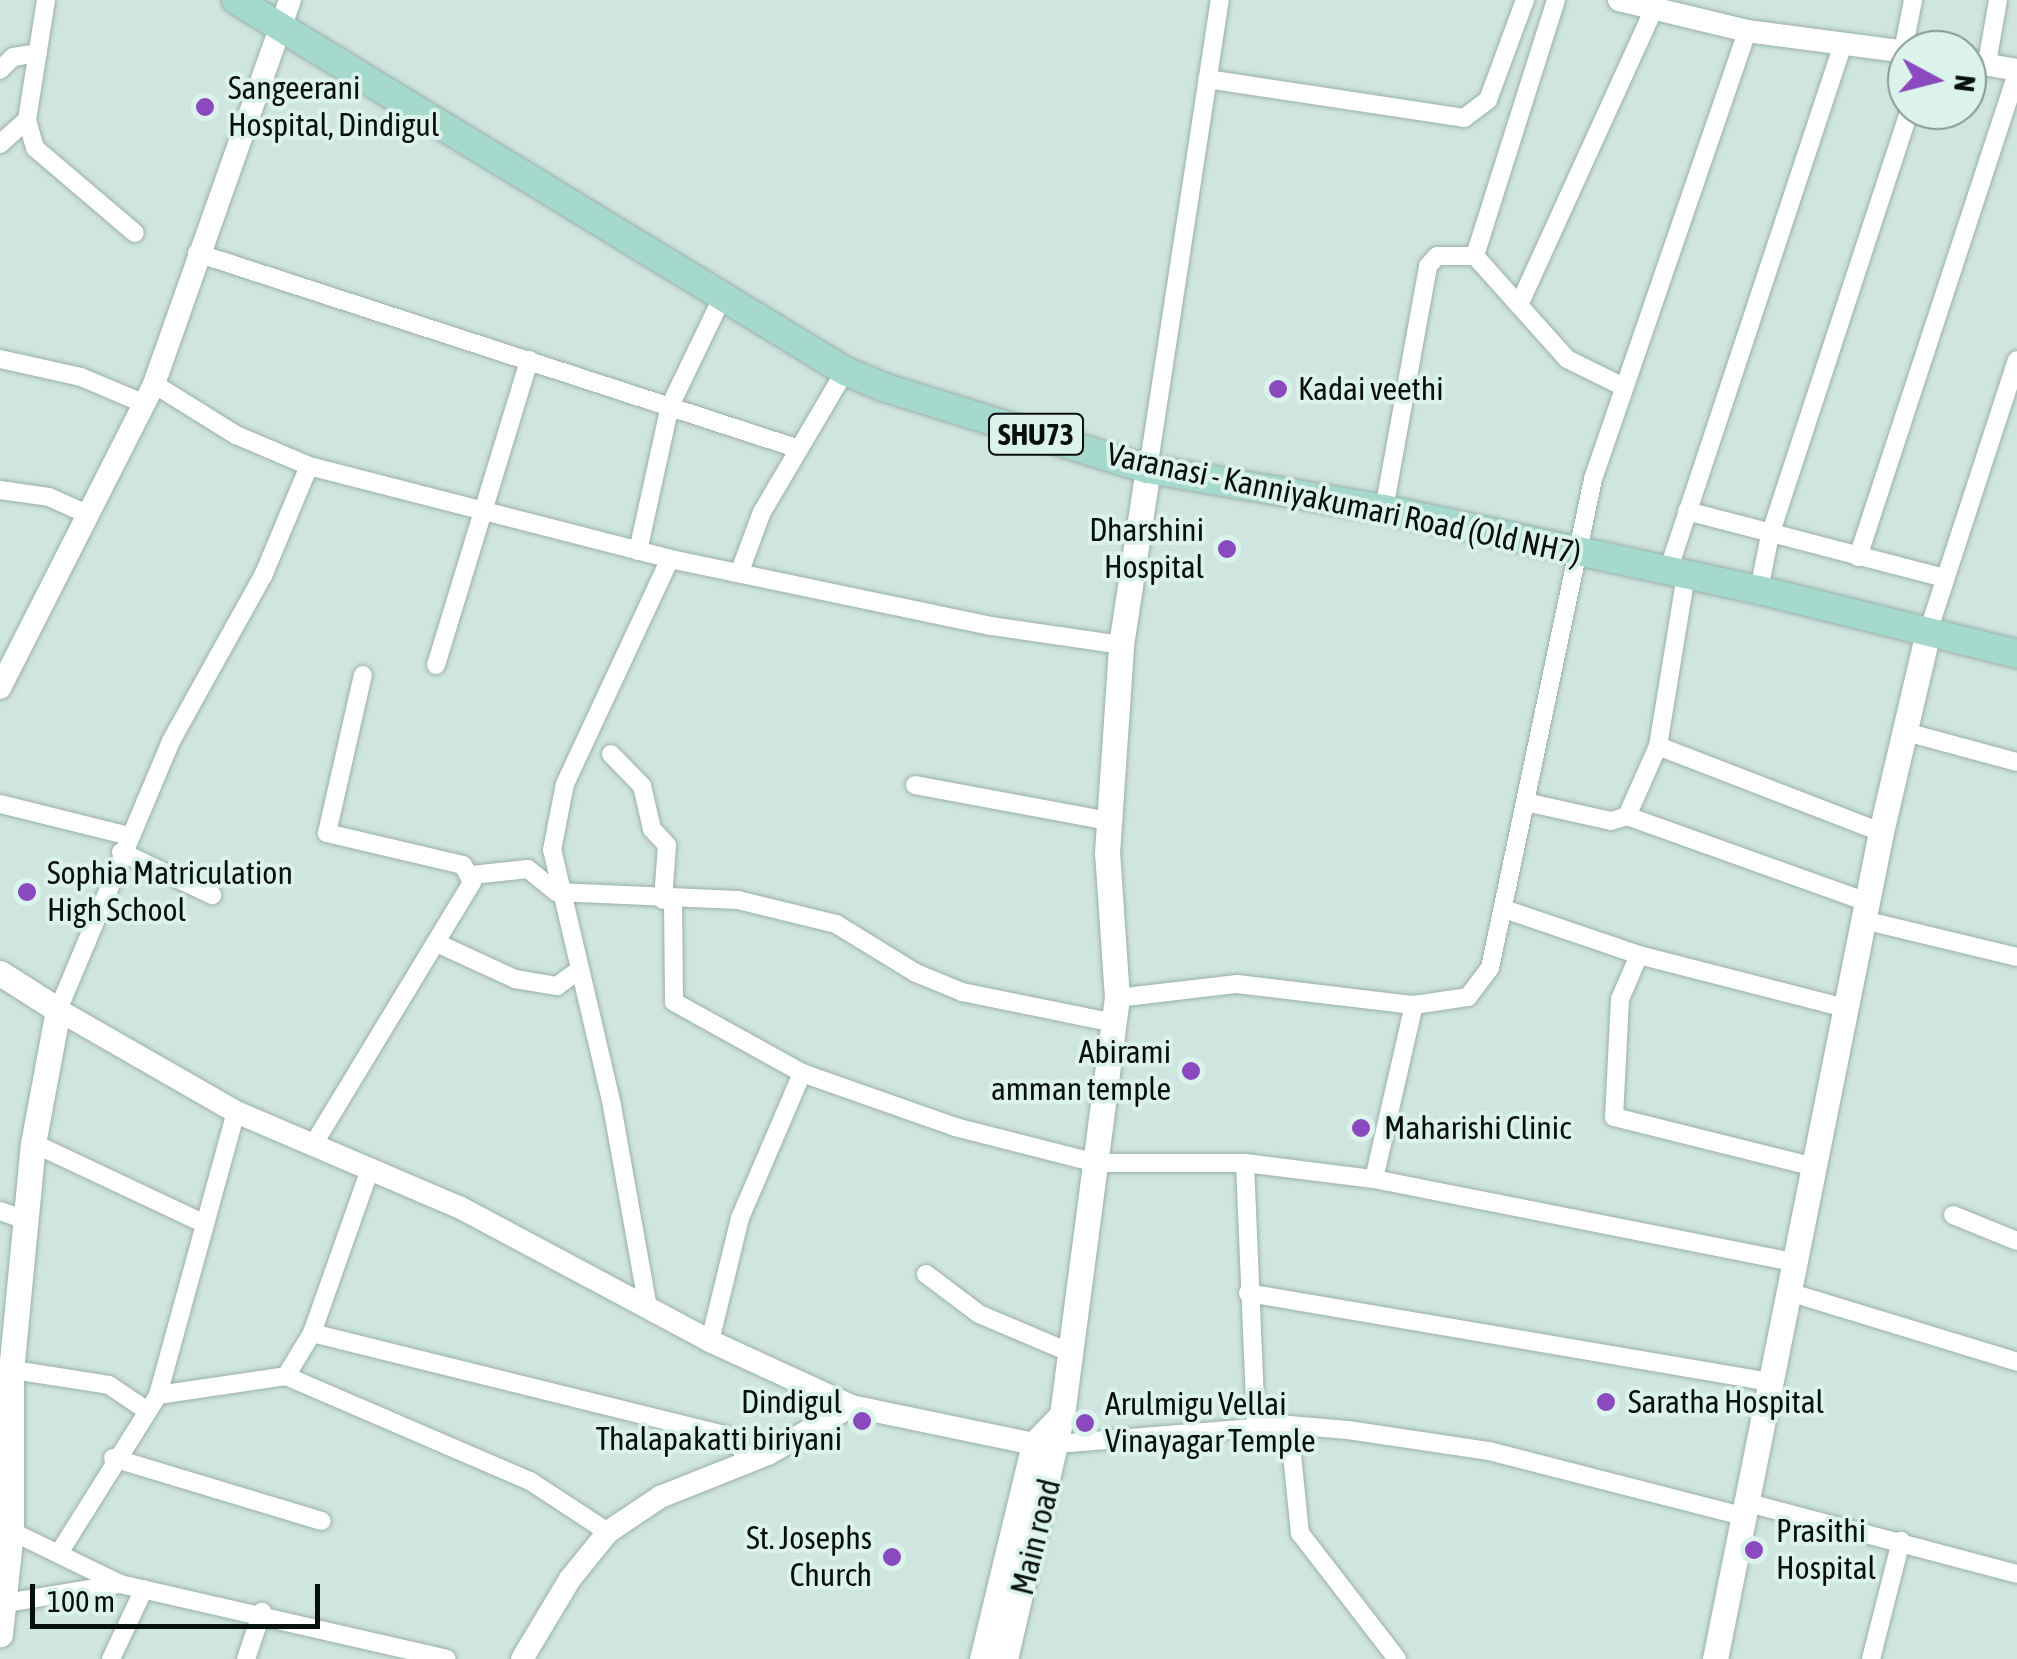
<!DOCTYPE html>
<html>
<head>
<meta charset="utf-8">
<style>
  body { margin:0 }
  #map { position:relative; width:2017px; height:1659px; overflow:hidden; background:#cfe5df; font-family:"Asap Condensed",sans-serif }
  div>[style] { position:absolute }
  [style*='--x'] { left:calc(var(--x)*1px); top:calc(var(--y)*1px); width:calc(var(--w)*1px); rotate:calc(var(--a)*1deg) }
  .roads { filter:drop-shadow(0 0 2px #9bb0aa) drop-shadow(0 0 2px #9bb0aa) }
  .minor>* { height:18px; margin:-9px; padding:0 9px; transform-origin:9px; border-radius:9px; background:#fff }
  .tertiary>* { height:22px; margin:-11px; padding:0 11px; transform-origin:11px; border-radius:11px; background:#fff }
  .secondary>* { height:25px; margin:-12.5px; padding:0 12.5px; transform-origin:12.5px; border-radius:12.5px; background:#fff }
  .primary>* { height:28px; margin:-14px; padding:0 14px; transform-origin:14px; border-radius:14px; background:#a4d9cc }
  .dots>* { width:28px; height:28px; translate:-50% -50%; box-sizing:border-box; border:5px solid #dcf3ec; border-radius:50% }
  span { translate:-50% -50%; white-space:nowrap; text-align:center; line-height:1.15; -webkit-text-stroke:8px #dcf3ec; paint-order:stroke }
  .shield-label span { padding:2px 8px; background:#dcf3ec; border:2px solid; border-radius:8px; -webkit-text-stroke-width:0 }
  .shield-label { font-size:30px; color:#08100e; font-weight:700 }
  .poi-label { font-size:32px; color:#08100e }
  .left { translate:0 -50%; text-align:left }
  .right { translate:-100% -50%; text-align:right }
  .street-label { font-size:32px; color:#08100e }
  .north { position:absolute; left:1887px; top:30px; width:100px; height:100px; box-sizing:border-box; background:#dcf3ec; border:2px solid #879893; border-radius:50%; rotate:97deg; font-size:28px; font-weight:700; line-height:40px; text-align:center; color:#08100e }
  .north::after { content:''; display:block; margin:auto; width:35px; height:45px; background:#8a49be; clip-path:polygon(50% 0,100% 100%,50% 72%,0 100%) }
  .scale { position:absolute; left:30px; top:1584px; width:290px; height:45px; box-sizing:border-box; border:5px solid #08100e; border-top:0; padding-left:12px; font-size:30px; line-height:35px; white-space:nowrap; color:#08100e; -webkit-text-stroke:8px #dcf3ec; paint-order:stroke }
</style>
</head>
<body>
<div id="map">
  <div class="roads">
    <div class="minor">
      <i style="--x:46;--y:0;--w:121;--a:99"></i>
      <i style="--x:27;--y:120;--w:29;--a:74"></i>
      <i style="--x:35;--y:148;--w:131;--a:40.4"></i>
      <i style="--x:1556;--y:0;--w:269;--a:107.6"></i>
      <i style="--x:1475;--y:256;--w:138;--a:48.2"></i>
      <i style="--x:1567;--y:359;--w:64;--a:26.2"></i>
      <i style="--x:1903;--y:51;--w:52;--a:-78.9"></i>
      <i style="--x:1987;--y:63;--w:64;--a:-80.1"></i>
      <i style="--x:0;--y:70;--w:18;--a:-45"></i>
      <i style="--x:13;--y:57;--w:25;--a:-9"></i>
      <i style="--x:1207;--y:79;--w:260;--a:8.6"></i>
      <i style="--x:1464;--y:118;--w:30;--a:-37"></i>
      <i style="--x:1488;--y:100;--w:107;--a:-69.7"></i>
      <i style="--x:0;--y:144;--w:36;--a:-42"></i>
      <i style="--x:197;--y:253;--w:633;--a:18.03"></i>
      <i style="--x:1519;--y:305;--w:325;--a:-65.5"></i>
      <i style="--x:0;--y:359;--w:83;--a:12.5"></i>
      <i style="--x:81;--y:377;--w:69;--a:22.9"></i>
      <i style="--x:154;--y:384;--w:97;--a:31.9"></i>
      <i style="--x:236;--y:435;--w:79;--a:23"></i>
      <i style="--x:309;--y:466;--w:373;--a:14.4"></i>
      <i style="--x:670;--y:559;--w:328;--a:11.8"></i>
      <i style="--x:991;--y:626;--w:131;--a:8.3"></i>
      <i style="--x:1148;--y:469;--w:474;--a:-81.3"></i>
      <i style="--x:0;--y:490;--w:49;--a:8.1"></i>
      <i style="--x:49;--y:497;--w:44;--a:24.2"></i>
      <i style="--x:1384;--y:509;--w:247;--a:-79.7"></i>
      <i style="--x:1428;--y:266;--w:13;--a:-48"></i>
      <i style="--x:1437;--y:256;--w:38;--a:0"></i>
      <i style="--x:1687;--y:511;--w:266;--a:14.6"></i>
      <i style="--x:638;--y:551;--w:148;--a:-77.6"></i>
      <i style="--x:670;--y:406;--w:122;--a:-64.3"></i>
      <i style="--x:1858;--y:557;--w:509;--a:-71.81"></i>
      <i style="--x:740;--y:571;--w:63;--a:-69.6"></i>
      <i style="--x:762;--y:512;--w:164;--a:-59.5"></i>
      <i style="--x:1668;--y:571;--w:555;--a:-71.63"></i>
      <i style="--x:1759;--y:590;--w:56;--a:-78.7"></i>
      <i style="--x:1770;--y:535;--w:447;--a:-71.8"></i>
      <i style="--x:1928;--y:632;--w:286;--a:-71.9"></i>
      <i style="--x:436;--y:665;--w:319;--a:-73"></i>
      <i style="--x:1902;--y:731;--w:119;--a:15.1"></i>
      <i style="--x:1658;--y:746;--w:239;--a:21.1"></i>
      <i style="--x:611;--y:754;--w:45;--a:45.9"></i>
      <i style="--x:642;--y:786;--w:44;--a:76.9"></i>
      <i style="--x:652;--y:829;--w:22;--a:47"></i>
      <i style="--x:667;--y:845;--w:55;--a:94.2"></i>
      <i style="--x:915;--y:785;--w:197;--a:10.5"></i>
      <i style="--x:1530;--y:803;--w:83;--a:12.5"></i>
      <i style="--x:1611;--y:821;--w:17;--a:-17"></i>
      <i style="--x:1627;--y:816;--w:77;--a:-66.1"></i>
      <i style="--x:1658;--y:746;--w:173;--a:-80.7"></i>
      <i style="--x:0;--y:804;--w:133;--a:13.9"></i>
      <i style="--x:1627;--y:816;--w:255;--a:19.7"></i>
      <i style="--x:121;--y:852;--w:101;--a:25.3"></i>
      <i style="--x:472;--y:875;--w:56;--a:-6.1"></i>
      <i style="--x:528;--y:869;--w:36;--a:39"></i>
      <i style="--x:556;--y:892;--w:182;--a:2.5"></i>
      <i style="--x:738;--y:900;--w:101;--a:13.8"></i>
      <i style="--x:836;--y:924;--w:94;--a:31.5"></i>
      <i style="--x:916;--y:973;--w:50;--a:22.4"></i>
      <i style="--x:962;--y:992;--w:155;--a:11.5"></i>
      <i style="--x:673;--y:901;--w:101;--a:89.4"></i>
      <i style="--x:674;--y:1002;--w:146;--a:29"></i>
      <i style="--x:1504;--y:909;--w:143;--a:18.8"></i>
      <i style="--x:1639;--y:955;--w:214;--a:14.4"></i>
      <i style="--x:1864;--y:920;--w:157;--a:13.6"></i>
      <i style="--x:439;--y:944;--w:84;--a:24.7"></i>
      <i style="--x:515;--y:979;--w:43;--a:9.5"></i>
      <i style="--x:557;--y:986;--w:27;--a:-36"></i>
      <i style="--x:1639;--y:955;--w:48;--a:113.4"></i>
      <i style="--x:1620;--y:999;--w:118;--a:92.9"></i>
      <i style="--x:1614;--y:1117;--w:206;--a:14"></i>
      <i style="--x:1117;--y:998;--w:121;--a:-6.7"></i>
      <i style="--x:1237;--y:984;--w:178;--a:6.8"></i>
      <i style="--x:58;--y:1010;--w:292;--a:-67.2"></i>
      <i style="--x:171;--y:741;--w:189;--a:-60.9"></i>
      <i style="--x:263;--y:576;--w:119;--a:-67.3"></i>
      <i style="--x:33;--y:1143;--w:188;--a:25.2"></i>
      <i style="--x:313;--y:1145;--w:307;--a:-58.8"></i>
      <i style="--x:472;--y:882;--w:19;--a:-118"></i>
      <i style="--x:463;--y:865;--w:140;--a:-166.8"></i>
      <i style="--x:327;--y:833;--w:162;--a:-77.2"></i>
      <i style="--x:1245;--y:1163;--w:266;--a:87.6"></i>
      <i style="--x:1374;--y:1179;--w:179;--a:-77.1"></i>
      <i style="--x:1414;--y:1005;--w:55;--a:-8.4"></i>
      <i style="--x:1468;--y:997;--w:36;--a:-53"></i>
      <i style="--x:1490;--y:968;--w:500;--a:-78.1"></i>
      <i style="--x:1593;--y:479;--w:474;--a:-71"></i>
      <i style="--x:0;--y:1211;--w:28;--a:19"></i>
      <i style="--x:1953;--y:1215;--w:69;--a:22.1"></i>
      <i style="--x:926;--y:1274;--w:66;--a:37"></i>
      <i style="--x:979;--y:1314;--w:100;--a:23"></i>
      <i style="--x:1248;--y:1293;--w:530;--a:9.68"></i>
      <i style="--x:1792;--y:1293;--w:235;--a:17"></i>
      <i style="--x:648;--y:1308;--w:206;--a:-100.1"></i>
      <i style="--x:612;--y:1105;--w:262;--a:-103.2"></i>
      <i style="--x:552;--y:850;--w:67;--a:-78.9"></i>
      <i style="--x:565;--y:784;--w:248;--a:-65"></i>
      <i style="--x:312;--y:1333;--w:428;--a:13.9"></i>
      <i style="--x:727;--y:1436;--w:34;--a:43"></i>
      <i style="--x:710;--y:1341;--w:127;--a:-76.3"></i>
      <i style="--x:740;--y:1218;--w:158;--a:-66.8"></i>
      <i style="--x:802;--y:1073;--w:162;--a:19.4"></i>
      <i style="--x:955;--y:1127;--w:146;--a:14.3"></i>
      <i style="--x:1096;--y:1163;--w:149;--a:0"></i>
      <i style="--x:1245;--y:1163;--w:130;--a:7.1"></i>
      <i style="--x:1374;--y:1179;--w:429;--a:11.2"></i>
      <i style="--x:1;--y:1368;--w:109;--a:8.9"></i>
      <i style="--x:109;--y:1385;--w:45;--a:34"></i>
      <i style="--x:286;--y:1376;--w:266;--a:23.3"></i>
      <i style="--x:530;--y:1481;--w:93;--a:33.2"></i>
      <i style="--x:158;--y:1395;--w:294;--a:-74.6"></i>
      <i style="--x:1289;--y:1425;--w:109;--a:84.2"></i>
      <i style="--x:1300;--y:1533;--w:159;--a:52.4"></i>
      <i style="--x:1045;--y:1445;--w:245;--a:-4.7"></i>
      <i style="--x:1289;--y:1425;--w:59;--a:4.8"></i>
      <i style="--x:1348;--y:1430;--w:143;--a:8.5"></i>
      <i style="--x:1489;--y:1451;--w:261;--a:14.4"></i>
      <i style="--x:113;--y:1458;--w:218;--a:16.8"></i>
      <i style="--x:1745;--y:1502;--w:281;--a:14.8"></i>
      <i style="--x:11;--y:1531;--w:121;--a:25.9"></i>
      <i style="--x:120;--y:1584;--w:335;--a:12.9"></i>
      <i style="--x:59;--y:1553;--w:186;--a:-57.9"></i>
      <i style="--x:158;--y:1395;--w:129;--a:-8.4"></i>
      <i style="--x:286;--y:1376;--w:50;--a:-58.8"></i>
      <i style="--x:312;--y:1333;--w:174;--a:-70.5"></i>
      <i style="--x:6;--y:1603;--w:116;--a:-9.5"></i>
      <i style="--x:111;--y:1659;--w:77;--a:-64.8"></i>
      <i style="--x:246;--y:1659;--w:50;--a:-71.2"></i>
      <i style="--x:1871;--y:1659;--w:122;--a:-75.7"></i>
    </div>
    <div class="tertiary">
      <i style="--x:1619;--y:0;--w:132;--a:13.6"></i>
      <i style="--x:1747;--y:31;--w:161;--a:7.5"></i>
      <i style="--x:1967;--y:61;--w:51;--a:10.2"></i>
      <i style="--x:0;--y:688;--w:341;--a:-63.1"></i>
      <i style="--x:154;--y:384;--w:407;--a:-70.5"></i>
      <i style="--x:58;--y:1010;--w:205;--a:29.8"></i>
      <i style="--x:236;--y:1112;--w:242;--a:23.1"></i>
      <i style="--x:459;--y:1207;--w:285;--a:28.1"></i>
      <i style="--x:710;--y:1341;--w:155;--a:24.7"></i>
      <i style="--x:851;--y:1406;--w:187;--a:11.7"></i>
      <i style="--x:522;--y:1659;--w:93;--a:-59"></i>
      <i style="--x:570;--y:1579;--w:60;--a:-51"></i>
      <i style="--x:608;--y:1532;--w:63;--a:-33.9"></i>
      <i style="--x:660;--y:1497;--w:116;--a:-21.7"></i>
      <i style="--x:768;--y:1454;--w:96;--a:-30"></i>
    </div>
    <div class="secondary">
      <i style="--x:0;--y:973;--w:69;--a:32.5"></i>
      <i style="--x:58;--y:1010;--w:135;--a:100.6"></i>
      <i style="--x:33;--y:1143;--w:229;--a:95.5"></i>
      <i style="--x:11;--y:1371;--w:160;--a:90"></i>
      <i style="--x:11;--y:1531;--w:104;--a:96.1"></i>
      <i style="--x:982;--y:1659;--w:221;--a:-76.4"></i>
      <i style="--x:1034;--y:1444;--w:40;--a:-46"></i>
      <i style="--x:1062;--y:1415;--w:421;--a:-82.5"></i>
      <i style="--x:1117;--y:998;--w:145;--a:-93.9"></i>
      <i style="--x:1107;--y:853;--w:208;--a:-86.1"></i>
      <i style="--x:1121;--y:645;--w:178;--a:-81.3"></i>
      <i style="--x:1005;--y:1659;--w:251;--a:-76.9"></i>
      <i style="--x:1715;--y:1659;--w:843;--a:-78.65"></i>
      <i style="--x:1881;--y:832;--w:205;--a:-76.8"></i>
    </div>
    <div class="primary">
      <i style="--x:236;--y:0;--w:713;--a:31.35"></i>
      <i style="--x:845;--y:371;--w:44;--a:22.5"></i>
      <i style="--x:886;--y:388;--w:274;--a:17.2"></i>
      <i style="--x:1148;--y:469;--w:239;--a:9.6"></i>
      <i style="--x:1384;--y:509;--w:384;--a:12.2"></i>
      <i style="--x:1759;--y:590;--w:266;--a:13.9"></i>
    </div>
  </div>
  <div class="dots">
    <i style="left:205px;top:107px;background:#8a49be"></i>
    <i style="left:1278px;top:389px;background:#8a49be"></i>
    <i style="left:1227px;top:549px;background:#8a49be"></i>
    <i style="left:27px;top:892px;background:#8a49be"></i>
    <i style="left:1191px;top:1071px;background:#8a49be"></i>
    <i style="left:1361px;top:1128px;background:#8a49be"></i>
    <i style="left:1606px;top:1402px;background:#8a49be"></i>
    <i style="left:862px;top:1421px;background:#8a49be"></i>
    <i style="left:1085px;top:1423px;background:#8a49be"></i>
    <i style="left:1754px;top:1550px;background:#8a49be"></i>
    <i style="left:892px;top:1557px;background:#8a49be"></i>
  </div>
  <div class="shield-label">
    <span style="left:1036px;top:434px">SHU73</span>
  </div>
  <div class="poi-label">
    <span class="left" style="left:228px;top:107px">Sangeerani<br>Hospital, Dindigul</span>
    <span class="left" style="left:1298px;top:389px">Kadai veethi</span>
    <span class="right" style="left:1204px;top:549px">Dharshini<br>Hospital</span>
    <span class="left" style="left:47px;top:892px">Sophia Matriculation<br>High School</span>
    <span class="right" style="left:1171px;top:1071px">Abirami<br>amman temple</span>
    <span class="left" style="left:1384px;top:1128px">Maharishi Clinic</span>
    <span class="left" style="left:1628px;top:1402px">Saratha Hospital</span>
    <span class="right" style="left:842px;top:1421px">Dindigul<br>Thalapakatti biriyani</span>
    <span class="left" style="left:1105px;top:1423px">Arulmigu Vellai<br>Vinayagar Temple</span>
    <span class="left" style="left:1776px;top:1550px">Prasithi<br>Hospital</span>
    <span class="right" style="left:872px;top:1557px">St. Josephs<br>Church</span>
  </div>
  <div class="street-label">
    <span style="left:1344px;top:504px;rotate:12deg">Varanasi - Kanniyakumari Road (Old NH7)</span>
    <span style="left:1036px;top:1537px;rotate:-76deg">Main road</span>
  </div>
  <div class="north">N</div>
  <div class="scale">100 m</div>
</div>
</body>
</html>
